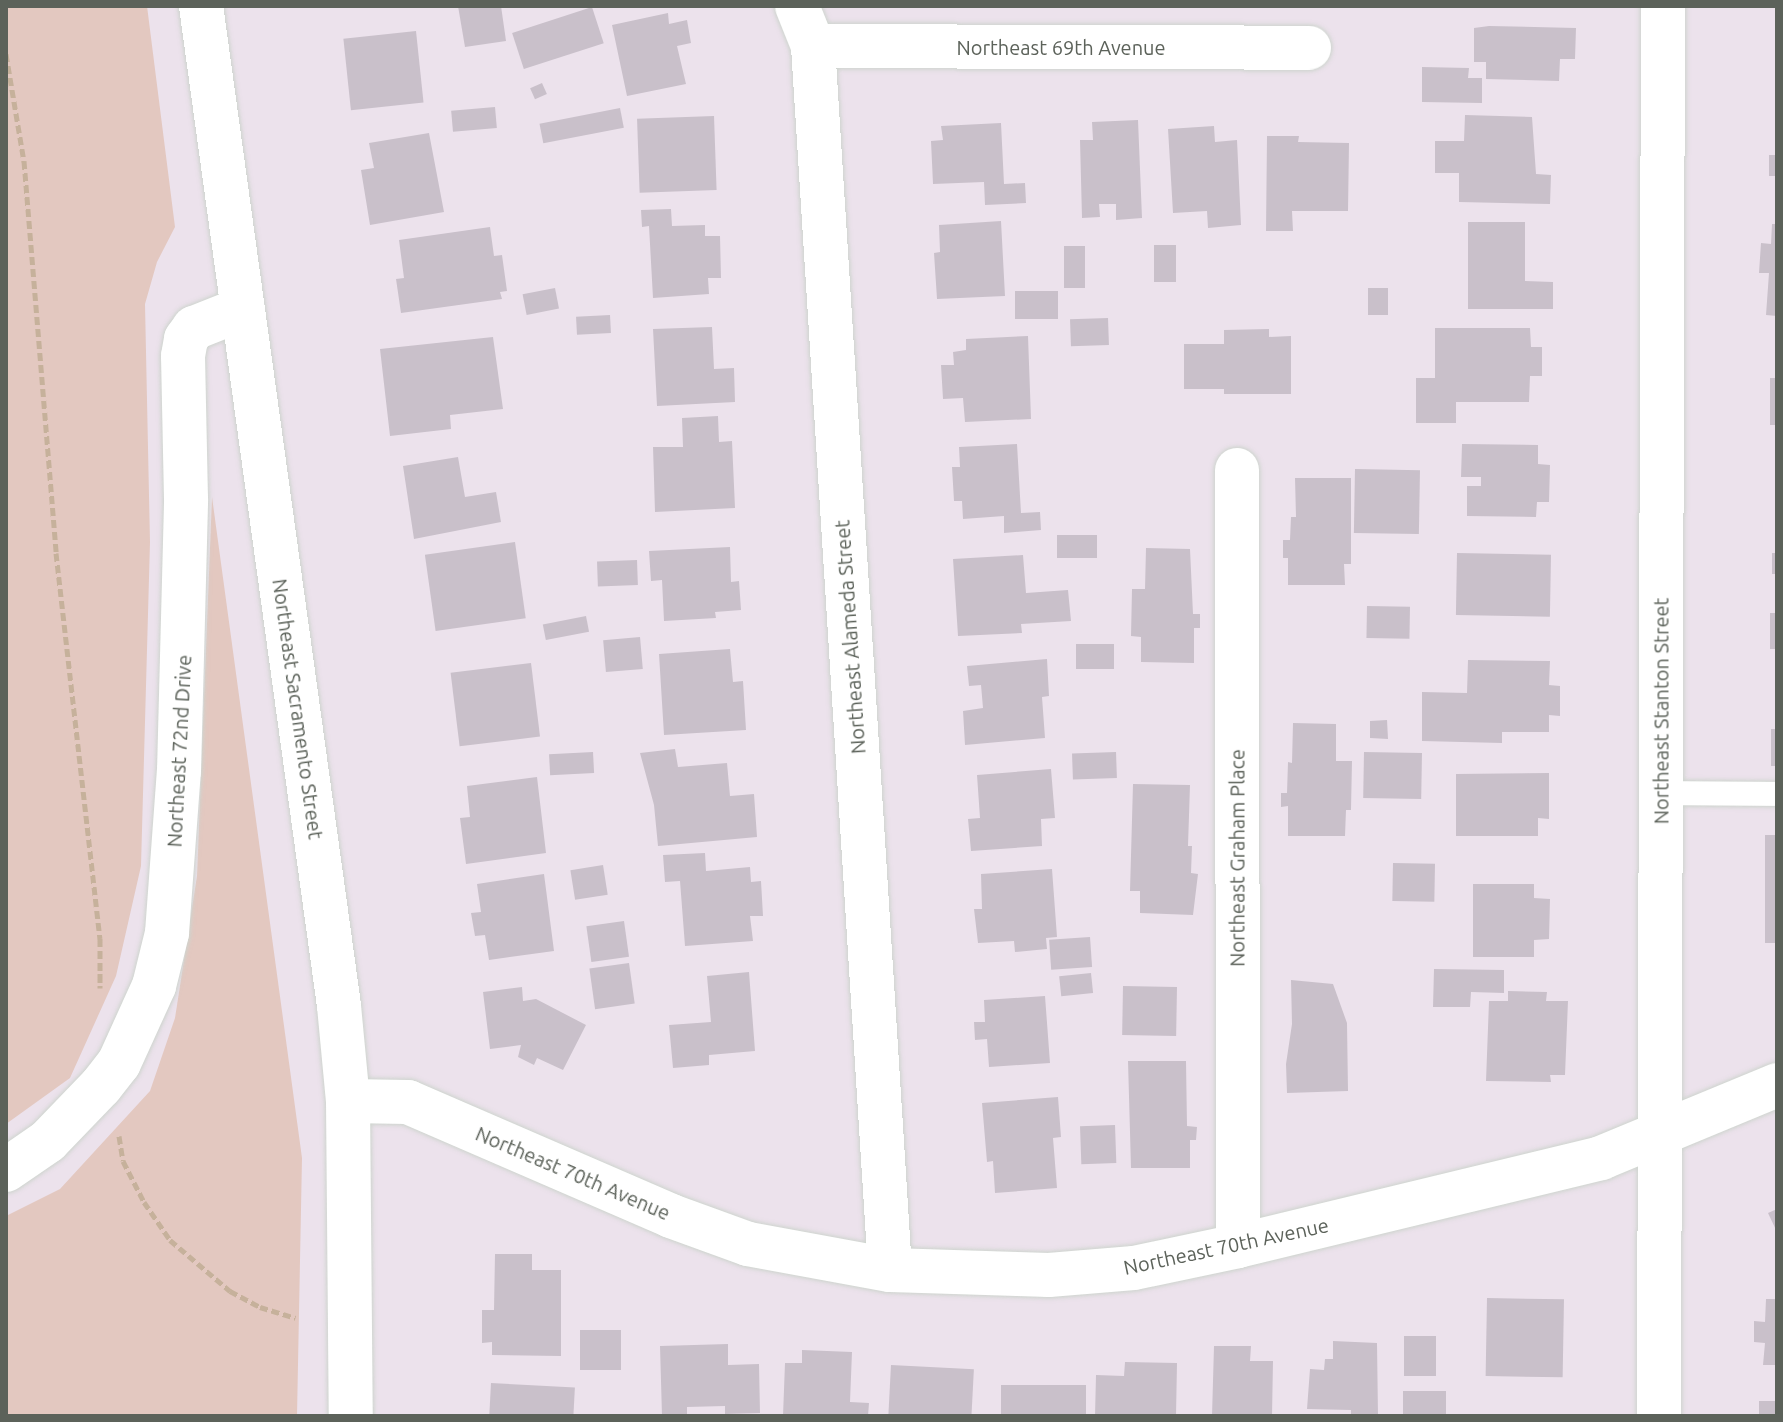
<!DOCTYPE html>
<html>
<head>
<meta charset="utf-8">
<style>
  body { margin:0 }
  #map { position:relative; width:1783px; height:1422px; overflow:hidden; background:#ece2ec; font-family:Ubuntu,sans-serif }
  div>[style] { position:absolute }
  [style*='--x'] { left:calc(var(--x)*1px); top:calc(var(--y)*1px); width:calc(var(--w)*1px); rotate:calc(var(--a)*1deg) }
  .green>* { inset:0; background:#e3c8c0 }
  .building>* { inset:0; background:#c9c0ca; transform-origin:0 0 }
  .path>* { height:5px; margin-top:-2.5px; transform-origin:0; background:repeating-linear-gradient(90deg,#c6b19b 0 8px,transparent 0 12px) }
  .roads { filter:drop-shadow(0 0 2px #ced4ce) drop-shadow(0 0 2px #ced4ce) }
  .service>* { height:24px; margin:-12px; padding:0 12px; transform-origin:12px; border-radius:12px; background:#fff }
  .minor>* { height:44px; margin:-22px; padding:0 22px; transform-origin:22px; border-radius:22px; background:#fff }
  span { translate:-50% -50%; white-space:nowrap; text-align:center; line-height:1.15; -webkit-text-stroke:8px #fff; paint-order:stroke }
  .street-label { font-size:20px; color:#5c625a }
  .frame { position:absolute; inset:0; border:8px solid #5c625a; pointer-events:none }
</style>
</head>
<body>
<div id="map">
  <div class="green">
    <i style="clip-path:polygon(6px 6px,147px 6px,175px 227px,157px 262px,145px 304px,150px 542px,141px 866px,116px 976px,70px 1078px,6px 1124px)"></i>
    <i style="clip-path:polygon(212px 497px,302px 1158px,297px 1416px,6px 1416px,6px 1216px,60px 1189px,150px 1091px,175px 1018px,197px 876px)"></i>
  </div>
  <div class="building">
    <i style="clip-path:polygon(458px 6px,501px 6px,506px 41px,465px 47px)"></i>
    <i style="left:592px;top:7px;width:38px;height:84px;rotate:72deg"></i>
    <i style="clip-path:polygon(668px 13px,669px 24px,687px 20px,691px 43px,677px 46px,686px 84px,627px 96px,612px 25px)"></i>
    <i style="clip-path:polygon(1489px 26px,1576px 28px,1575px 59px,1560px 59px,1559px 81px,1486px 79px,1486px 62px,1474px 62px,1474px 28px)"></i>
    <i style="left:416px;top:31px;width:72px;height:73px;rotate:84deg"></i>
    <i style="clip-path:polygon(1422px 67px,1469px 68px,1468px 78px,1482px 78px,1482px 103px,1422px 102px)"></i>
    <i style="left:542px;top:83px;width:12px;height:13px;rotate:66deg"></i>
    <i style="left:495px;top:107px;width:21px;height:44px;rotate:85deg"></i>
    <i style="left:620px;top:108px;width:20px;height:82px;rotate:79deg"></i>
    <i style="clip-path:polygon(1465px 115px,1532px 117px,1536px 174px,1551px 175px,1550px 204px,1459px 202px,1459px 173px,1435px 173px,1435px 141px,1464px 141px)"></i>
    <i style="left:714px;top:116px;width:74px;height:77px;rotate:88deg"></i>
    <i style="clip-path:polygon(1138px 120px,1142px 218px,1116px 220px,1116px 204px,1099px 204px,1100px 217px,1082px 218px,1080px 140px,1093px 140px,1092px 122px)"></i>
    <i style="clip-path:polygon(1001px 123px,1004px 184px,1025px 183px,1026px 203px,985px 205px,984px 182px,933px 184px,931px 141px,943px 140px,941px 126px)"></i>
    <i style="clip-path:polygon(1214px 126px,1215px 142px,1237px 140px,1241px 225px,1208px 228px,1207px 211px,1173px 213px,1168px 129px)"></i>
    <i style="clip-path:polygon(429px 133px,444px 212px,370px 225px,361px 170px,374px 168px,369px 143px)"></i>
    <i style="clip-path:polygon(1267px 136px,1299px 136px,1298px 142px,1349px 143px,1348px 211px,1292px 211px,1293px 231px,1266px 231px)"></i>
    <i style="left:1769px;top:155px;width:8px;height:21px"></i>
    <i style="clip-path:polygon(671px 209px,672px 226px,705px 225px,705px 236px,720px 236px,721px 278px,708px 278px,709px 294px,653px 298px,649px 226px,642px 227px,641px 210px)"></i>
    <i style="clip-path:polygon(1001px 221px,1005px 296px,937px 299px,934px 253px,940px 252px,939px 225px)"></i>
    <i style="clip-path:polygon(1468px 222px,1525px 222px,1525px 281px,1553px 282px,1553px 309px,1468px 309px)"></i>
    <i style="clip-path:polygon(1772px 224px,1777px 224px,1777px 316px,1766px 315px,1769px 273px,1759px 273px,1761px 243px,1771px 244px)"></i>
    <i style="clip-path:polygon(490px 227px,494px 256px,502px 255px,507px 291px,500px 292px,502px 299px,401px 313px,396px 279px,404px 278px,399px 240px)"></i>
    <i style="left:1154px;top:245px;width:22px;height:37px"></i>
    <i style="left:1064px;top:246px;width:21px;height:42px"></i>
    <i style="left:555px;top:288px;width:21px;height:33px;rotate:79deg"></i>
    <i style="left:1368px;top:288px;width:20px;height:27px"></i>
    <i style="left:1058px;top:291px;width:28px;height:43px;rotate:90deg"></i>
    <i style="left:610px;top:315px;width:18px;height:34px;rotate:87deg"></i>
    <i style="left:1108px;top:318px;width:27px;height:38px;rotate:88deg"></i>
    <i style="clip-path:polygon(712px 327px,714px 369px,734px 368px,735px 402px,657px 406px,653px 329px)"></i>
    <i style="clip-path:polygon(1435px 328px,1530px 328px,1531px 347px,1542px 347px,1542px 376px,1530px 376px,1529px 402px,1456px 402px,1456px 423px,1416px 423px,1416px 378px,1435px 378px)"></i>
    <i style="clip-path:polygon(1269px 329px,1269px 337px,1291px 336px,1291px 394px,1224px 394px,1224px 389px,1184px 389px,1184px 344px,1224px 344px,1224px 330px)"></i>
    <i style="clip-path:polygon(1028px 336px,1031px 419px,965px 422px,963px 398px,943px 399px,941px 365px,954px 365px,953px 352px,966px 350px,966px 339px)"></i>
    <i style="clip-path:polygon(493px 337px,503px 409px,450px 415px,451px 429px,390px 436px,380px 349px)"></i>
    <i style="left:1770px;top:378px;width:7px;height:47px"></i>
    <i style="clip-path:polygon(718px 416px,719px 442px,732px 441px,735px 508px,655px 512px,653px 447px,683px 447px,682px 418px)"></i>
    <i style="clip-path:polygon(1017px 444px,1021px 513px,1040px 512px,1041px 530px,1004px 533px,1004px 516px,963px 519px,962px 501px,954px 501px,952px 467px,960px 467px,959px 447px)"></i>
    <i style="clip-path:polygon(1462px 444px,1538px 445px,1538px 464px,1550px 465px,1549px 502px,1537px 502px,1536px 517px,1467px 516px,1467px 486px,1481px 486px,1481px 477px,1461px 477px)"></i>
    <i style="clip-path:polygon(458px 457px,465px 497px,496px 492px,501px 522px,414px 539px,403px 466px)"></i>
    <i style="left:1355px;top:469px;width:65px;height:64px;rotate:1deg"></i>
    <i style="clip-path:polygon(1295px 478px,1351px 478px,1351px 564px,1344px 564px,1345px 585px,1288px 585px,1288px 558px,1283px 558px,1283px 540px,1290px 540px,1291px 517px,1296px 517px)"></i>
    <i style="left:1097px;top:535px;width:23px;height:40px;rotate:90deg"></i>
    <i style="left:515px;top:542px;width:77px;height:91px;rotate:82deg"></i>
    <i style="clip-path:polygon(730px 547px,731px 582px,739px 581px,741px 610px,715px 612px,716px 618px,664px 621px,662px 580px,651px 581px,649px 551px)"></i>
    <i style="clip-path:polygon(1146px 548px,1190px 549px,1193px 614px,1200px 614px,1200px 628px,1194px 628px,1194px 663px,1141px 662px,1141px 637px,1131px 636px,1132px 589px,1145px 589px)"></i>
    <i style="left:1457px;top:553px;width:94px;height:62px;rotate:1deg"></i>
    <i style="left:1772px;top:553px;width:5px;height:21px"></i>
    <i style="clip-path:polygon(1023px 555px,1026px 593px,1068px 590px,1071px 621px,1021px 624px,1022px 633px,958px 636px,953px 559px)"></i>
    <i style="left:637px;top:560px;width:25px;height:40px;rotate:88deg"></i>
    <i style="left:1367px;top:606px;width:43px;height:32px;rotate:1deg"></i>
    <i style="left:1770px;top:613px;width:7px;height:36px"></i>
    <i style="left:586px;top:616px;width:16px;height:44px;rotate:79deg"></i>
    <i style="left:640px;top:637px;width:32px;height:37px;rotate:85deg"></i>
    <i style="left:1076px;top:644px;width:38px;height:25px"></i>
    <i style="clip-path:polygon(730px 649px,733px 682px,743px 681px,746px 730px,664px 735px,659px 654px)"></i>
    <i style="clip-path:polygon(1047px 659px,1049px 696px,1042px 697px,1045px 738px,965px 745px,963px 711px,983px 708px,981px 685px,969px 686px,967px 666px)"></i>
    <i style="clip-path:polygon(1468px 660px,1550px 661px,1549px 685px,1560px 686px,1560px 716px,1549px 715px,1549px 732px,1502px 732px,1502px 743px,1422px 741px,1422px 692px,1467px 693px)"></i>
    <i style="left:531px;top:663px;width:74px;height:81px;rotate:83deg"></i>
    <i style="clip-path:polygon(1387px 720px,1388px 739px,1370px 738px,1370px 721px)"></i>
    <i style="clip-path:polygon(1293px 723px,1336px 724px,1336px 761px,1352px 761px,1351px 810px,1346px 810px,1345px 836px,1288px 836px,1288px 806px,1281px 807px,1281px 793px,1287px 793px,1288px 762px,1292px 763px)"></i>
    <i style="left:1771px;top:729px;width:6px;height:37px"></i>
    <i style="clip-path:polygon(675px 749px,678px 767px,727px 763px,730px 796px,754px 794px,757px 837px,658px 846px,654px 805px,640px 753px)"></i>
    <i style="left:593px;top:752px;width:21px;height:44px;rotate:87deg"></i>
    <i style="left:1116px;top:752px;width:26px;height:44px;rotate:88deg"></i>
    <i style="left:1364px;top:752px;width:58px;height:46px;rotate:1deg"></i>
    <i style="clip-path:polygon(1051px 769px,1055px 818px,1041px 819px,1042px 846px,971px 851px,968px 819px,980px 818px,977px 775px)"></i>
    <i style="clip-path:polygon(1549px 773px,1549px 819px,1538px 818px,1538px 836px,1456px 836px,1456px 774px)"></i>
    <i style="clip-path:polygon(537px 777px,546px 853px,466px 864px,460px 818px,470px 817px,467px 786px)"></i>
    <i style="clip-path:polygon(1133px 784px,1190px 785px,1188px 846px,1192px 846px,1191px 873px,1198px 874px,1193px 915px,1140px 913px,1140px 891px,1130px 891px)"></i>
    <i style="left:1765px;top:835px;width:12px;height:108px"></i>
    <i style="clip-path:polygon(705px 853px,706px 871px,750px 867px,751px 882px,761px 881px,763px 916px,750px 916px,753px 941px,685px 946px,680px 881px,665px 882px,663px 855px)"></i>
    <i style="left:1393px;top:863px;width:42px;height:38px;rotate:1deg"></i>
    <i style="left:603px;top:865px;width:30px;height:33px;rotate:81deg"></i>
    <i style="clip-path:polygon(1052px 869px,1057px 937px,1046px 938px,1047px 949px,1015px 952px,1014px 941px,978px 943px,974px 909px,982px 909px,981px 874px)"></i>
    <i style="clip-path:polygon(544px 874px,554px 951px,489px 960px,485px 935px,475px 936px,471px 913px,481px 912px,477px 884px)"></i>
    <i style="clip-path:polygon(1473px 884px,1534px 884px,1534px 898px,1550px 899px,1549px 939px,1534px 940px,1534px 957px,1473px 957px)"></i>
    <i style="left:624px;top:921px;width:36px;height:38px;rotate:82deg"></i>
    <i style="left:1090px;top:937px;width:30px;height:41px;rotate:86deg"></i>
    <i style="left:629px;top:963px;width:41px;height:40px;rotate:82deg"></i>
    <i style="clip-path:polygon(1434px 969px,1504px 970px,1504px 993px,1471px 992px,1470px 1007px,1433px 1007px)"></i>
    <i style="clip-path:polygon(749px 972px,755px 1051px,709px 1055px,709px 1065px,673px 1068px,669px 1025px,711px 1022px,707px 976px)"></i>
    <i style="left:1091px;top:973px;width:20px;height:32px;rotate:84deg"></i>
    <i style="clip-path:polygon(1291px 980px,1333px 984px,1347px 1023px,1348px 1091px,1287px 1093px,1286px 1064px,1292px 1024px)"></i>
    <i style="left:1123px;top:986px;width:54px;height:49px;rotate:1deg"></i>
    <i style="clip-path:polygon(522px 987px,523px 1001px,536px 999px,586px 1025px,563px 1070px,537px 1058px,534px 1065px,518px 1057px,521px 1045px,490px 1049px,483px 992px)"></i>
    <i style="clip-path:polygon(1508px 991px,1547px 992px,1546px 1001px,1568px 1001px,1565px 1075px,1550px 1075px,1551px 1082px,1486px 1081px,1489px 1001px,1508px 1001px)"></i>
    <i style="clip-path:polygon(1045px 996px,1050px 1063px,989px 1067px,987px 1039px,975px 1040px,974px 1022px,985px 1022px,984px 1000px)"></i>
    <i style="clip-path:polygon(1128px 1061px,1186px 1061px,1187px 1126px,1197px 1127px,1196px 1140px,1190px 1140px,1190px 1168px,1131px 1168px)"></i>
    <i style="clip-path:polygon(1058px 1097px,1061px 1137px,1053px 1138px,1057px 1188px,995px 1193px,993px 1161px,987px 1162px,982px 1103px)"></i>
    <i style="left:1115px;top:1125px;width:38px;height:35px;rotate:88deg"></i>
    <i style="clip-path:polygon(1777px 1209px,1777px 1232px,1768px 1213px)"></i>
    <i style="clip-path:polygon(495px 1254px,532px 1254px,532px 1270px,561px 1270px,561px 1356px,492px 1355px,492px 1342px,482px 1343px,482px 1310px,494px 1310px)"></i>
    <i style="left:1487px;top:1298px;width:77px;height:78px;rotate:1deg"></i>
    <i style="clip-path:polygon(1766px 1299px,1777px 1299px,1777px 1365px,1763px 1365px,1765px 1343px,1754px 1342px,1754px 1321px,1765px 1322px)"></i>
    <i style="left:580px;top:1330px;width:41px;height:40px"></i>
    <i style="left:1404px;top:1336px;width:32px;height:40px"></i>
    <i style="clip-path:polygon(1333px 1341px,1377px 1343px,1378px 1416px,1351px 1416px,1351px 1410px,1307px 1409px,1310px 1369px,1324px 1370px,1325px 1359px,1333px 1359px)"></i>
    <i style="clip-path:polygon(728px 1344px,728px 1365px,759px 1364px,760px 1413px,725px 1414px,725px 1406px,687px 1407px,687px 1416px,662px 1416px,660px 1346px)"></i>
    <i style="clip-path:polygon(1214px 1346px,1251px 1346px,1250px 1361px,1273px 1361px,1272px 1416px,1212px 1416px)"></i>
    <i style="clip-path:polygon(802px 1350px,852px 1352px,850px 1402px,869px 1403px,868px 1416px,783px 1416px,785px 1363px,802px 1363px)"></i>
    <i style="clip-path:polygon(1125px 1362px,1177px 1363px,1176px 1416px,1095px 1416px,1096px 1375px,1124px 1376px)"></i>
    <i style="left:891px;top:1365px;width:83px;height:51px;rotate:3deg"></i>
    <i style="left:491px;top:1383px;width:84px;height:33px;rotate:3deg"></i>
    <i style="left:1001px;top:1385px;width:85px;height:31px"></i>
    <i style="left:1403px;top:1391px;width:43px;height:25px"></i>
    <i style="left:1759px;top:1401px;width:18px;height:15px"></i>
  </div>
  <div class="path">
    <i style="--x:6;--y:54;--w:109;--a:80.5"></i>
    <i style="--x:24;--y:161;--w:393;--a:85.3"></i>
    <i style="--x:56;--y:553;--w:388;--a:83.5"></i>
    <i style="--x:100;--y:938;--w:50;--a:90"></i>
    <i style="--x:119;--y:1136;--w:25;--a:81"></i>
    <i style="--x:123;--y:1161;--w:46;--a:62.9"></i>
    <i style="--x:144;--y:1202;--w:46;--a:55.6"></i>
    <i style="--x:170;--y:1240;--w:79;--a:40.4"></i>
    <i style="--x:230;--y:1291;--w:34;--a:28"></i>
    <i style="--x:260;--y:1307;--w:37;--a:17"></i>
  </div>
  <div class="roads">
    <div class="service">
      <i style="--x:1661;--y:793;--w:116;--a:0.5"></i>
    </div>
    <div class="minor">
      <i style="--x:201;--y:6;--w:1009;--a:82.14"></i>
      <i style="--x:339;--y:1006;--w:95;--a:84.6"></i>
      <i style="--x:348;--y:1101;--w:315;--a:89.5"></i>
      <i style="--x:797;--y:6;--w:43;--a:68.2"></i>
      <i style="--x:813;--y:46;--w:1226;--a:86.4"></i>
      <i style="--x:813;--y:46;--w:496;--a:0.2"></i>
      <i style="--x:1237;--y:470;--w:776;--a:89.93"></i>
      <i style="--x:348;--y:1101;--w:60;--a:1"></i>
      <i style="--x:408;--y:1102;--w:287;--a:23.4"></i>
      <i style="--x:671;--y:1216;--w:82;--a:20"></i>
      <i style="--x:748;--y:1244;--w:144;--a:10.4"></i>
      <i style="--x:890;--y:1270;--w:159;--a:1.8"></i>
      <i style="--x:1049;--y:1275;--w:85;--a:-4.7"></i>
      <i style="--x:1134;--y:1268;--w:106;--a:-11.9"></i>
      <i style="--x:1238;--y:1246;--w:374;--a:-13.6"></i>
      <i style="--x:1601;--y:1158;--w:191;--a:-22.5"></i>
      <i style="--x:6;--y:1170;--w:51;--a:-34.6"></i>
      <i style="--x:48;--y:1141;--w:76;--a:-46.1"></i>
      <i style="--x:101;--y:1086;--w:29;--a:-52"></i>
      <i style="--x:119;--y:1063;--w:85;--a:-65.6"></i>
      <i style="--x:154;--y:986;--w:55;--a:-76.2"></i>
      <i style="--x:167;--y:933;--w:162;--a:-85.8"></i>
      <i style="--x:179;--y:771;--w:272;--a:-88.5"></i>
      <i style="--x:186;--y:499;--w:143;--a:-91.2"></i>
      <i style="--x:183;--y:356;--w:17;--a:-80"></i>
      <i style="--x:186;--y:339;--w:14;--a:-54"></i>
      <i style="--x:194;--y:328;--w:52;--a:-21.6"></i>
      <i style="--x:1659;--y:1416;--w:1410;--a:-89.84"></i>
    </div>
  </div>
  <div class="street-label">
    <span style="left:1061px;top:47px">Northeast 69th Avenue</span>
    <span style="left:850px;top:637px;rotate:-94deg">Northeast Alameda Street</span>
    <span style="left:298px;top:709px;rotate:82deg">Northeast Sacramento Street</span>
    <span style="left:1661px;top:711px;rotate:-90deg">Northeast Stanton Street</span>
    <span style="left:179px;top:751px;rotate:-87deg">Northeast 72nd Drive</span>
    <span style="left:1237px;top:858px;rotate:-90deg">Northeast Graham Place</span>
    <span style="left:573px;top:1173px;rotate:23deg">Northeast 70th Avenue</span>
    <span style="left:1226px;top:1246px;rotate:-12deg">Northeast 70th Avenue</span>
  </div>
  <div class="frame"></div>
</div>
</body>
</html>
